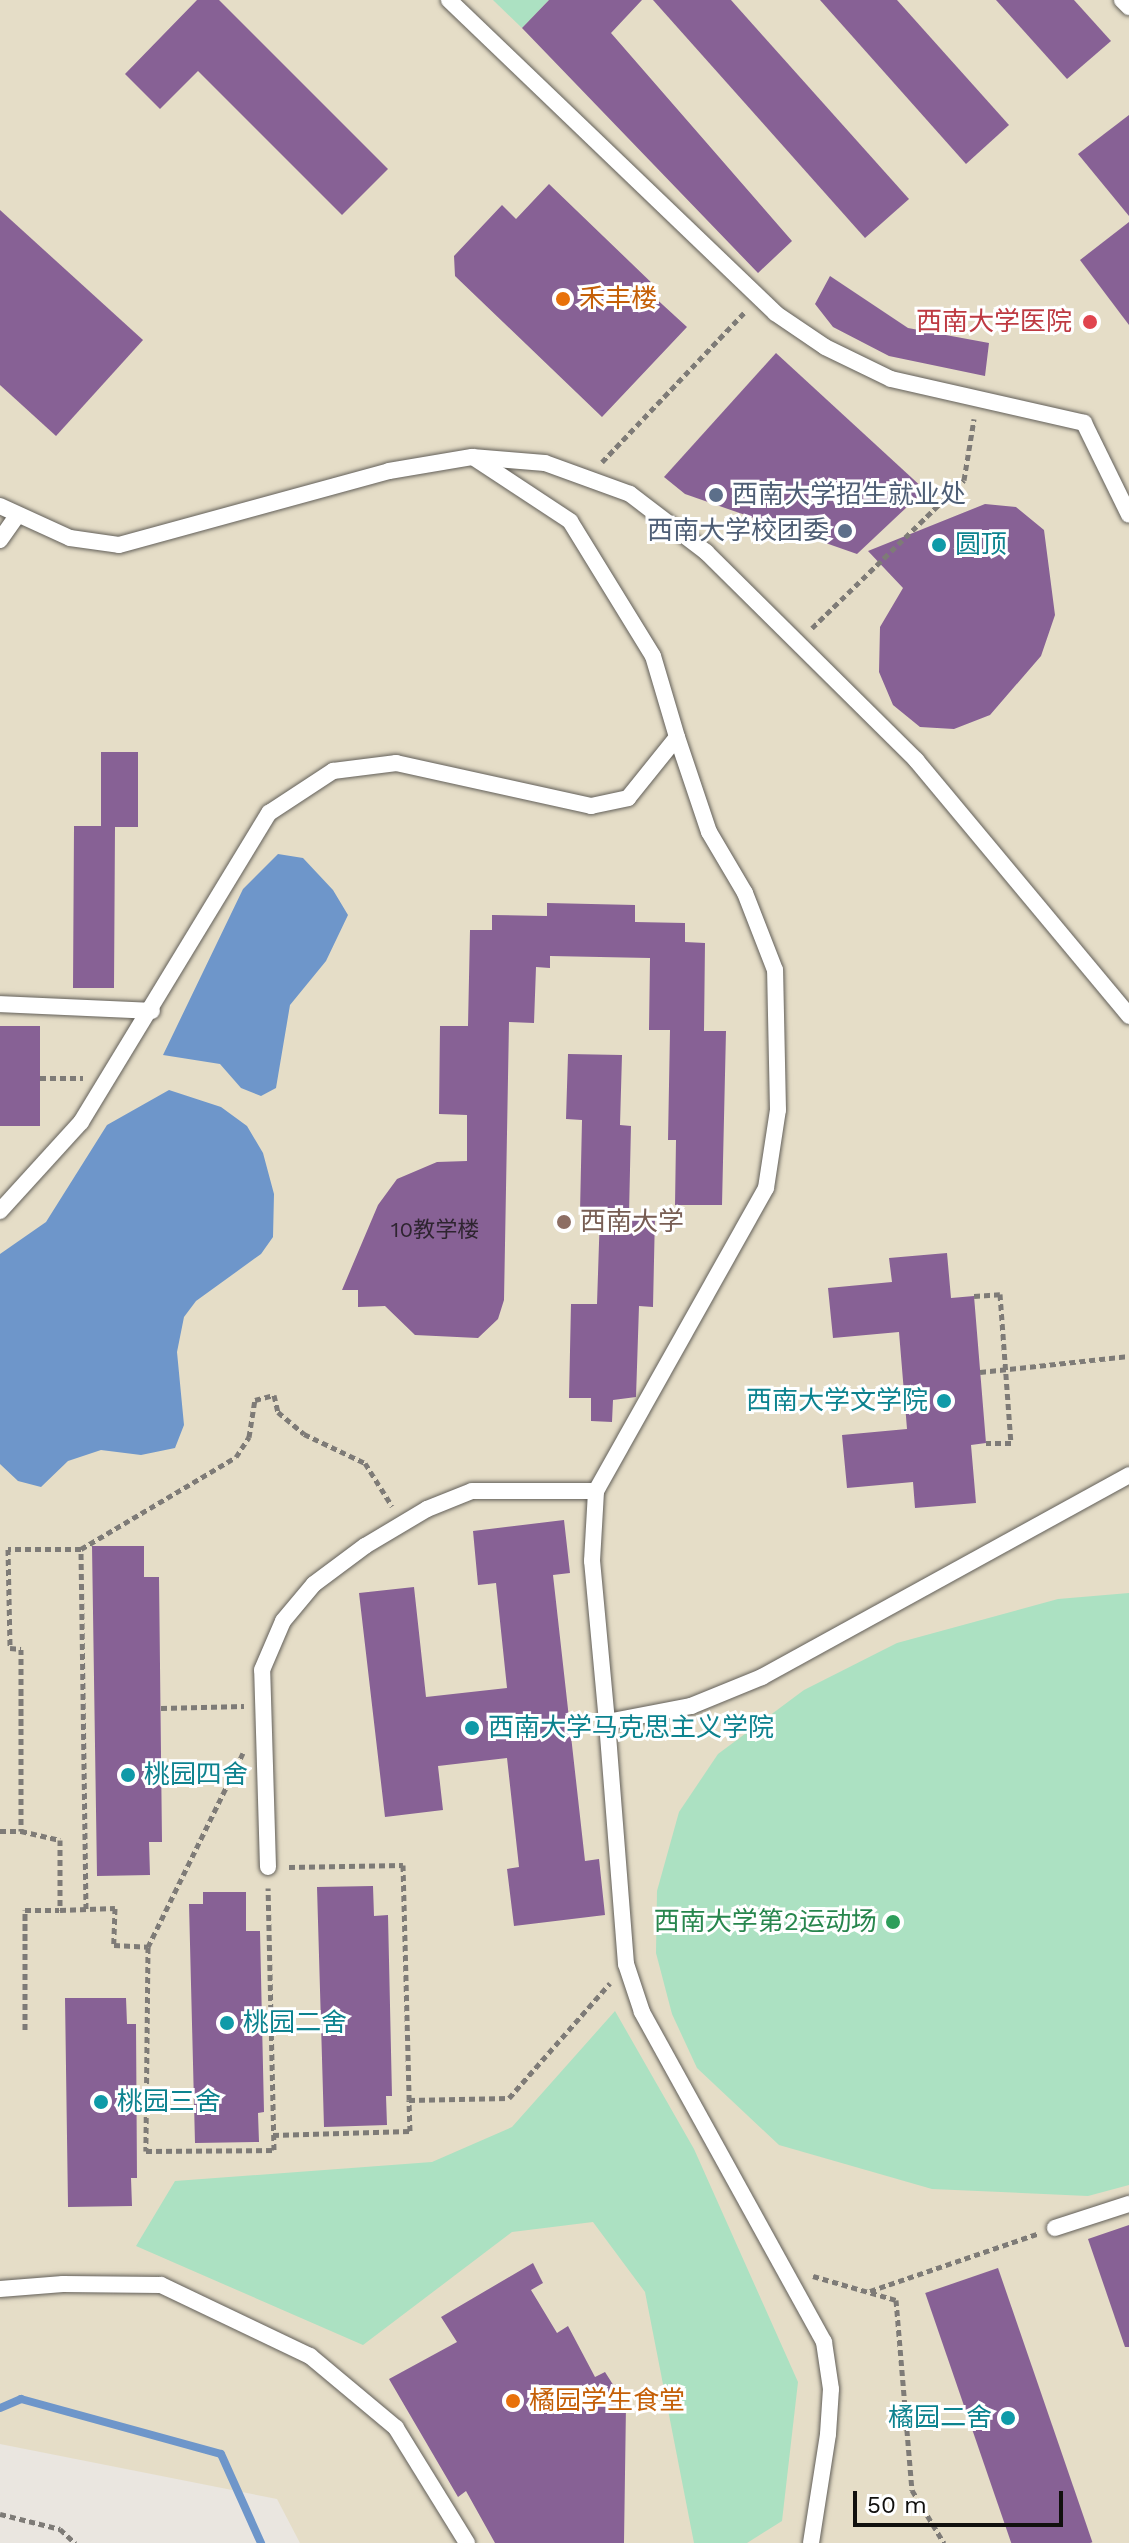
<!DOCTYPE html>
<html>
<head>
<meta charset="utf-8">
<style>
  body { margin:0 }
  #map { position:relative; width:1129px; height:2543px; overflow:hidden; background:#eae6e0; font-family:"Work Sans","Noto Sans SC",sans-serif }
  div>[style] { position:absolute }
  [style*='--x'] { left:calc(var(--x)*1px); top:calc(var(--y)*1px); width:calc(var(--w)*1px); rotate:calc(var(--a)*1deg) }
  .education>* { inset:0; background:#e5ddc7 }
  .green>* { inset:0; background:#ace1c2 }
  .water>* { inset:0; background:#6e96ca }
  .stream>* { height:8px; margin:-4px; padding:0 4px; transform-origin:4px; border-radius:4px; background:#6e96ca }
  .building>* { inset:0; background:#876195; transform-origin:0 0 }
  .path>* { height:5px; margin-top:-2.5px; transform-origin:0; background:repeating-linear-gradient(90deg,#7e7b77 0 6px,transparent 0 10px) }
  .roads { filter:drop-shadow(0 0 2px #625f59) drop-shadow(0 0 2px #625f59) }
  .lane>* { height:16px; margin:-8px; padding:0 8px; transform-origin:8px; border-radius:8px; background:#fff }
  .dots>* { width:22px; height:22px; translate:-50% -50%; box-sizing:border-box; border:4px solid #fff; border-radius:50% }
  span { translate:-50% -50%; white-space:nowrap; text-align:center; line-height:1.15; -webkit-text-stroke:6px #fff; paint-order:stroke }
  .number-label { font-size:22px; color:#2e2430 }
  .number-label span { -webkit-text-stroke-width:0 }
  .food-label { font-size:26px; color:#c56008 }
  .left { translate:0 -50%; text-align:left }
  .health-label { font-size:26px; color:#be3a42 }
  .right { translate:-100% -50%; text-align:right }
  .service-label { font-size:26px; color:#4e5e75 }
  .culture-label { font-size:26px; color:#0d838f }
  .education-label { font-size:26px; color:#785e54 }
  .leisure-label { font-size:26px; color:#27864d }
  .scale { position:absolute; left:853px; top:2491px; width:210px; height:36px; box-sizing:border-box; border:4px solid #11100e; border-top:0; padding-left:10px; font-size:24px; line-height:28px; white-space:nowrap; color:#11100e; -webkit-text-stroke:6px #fff; paint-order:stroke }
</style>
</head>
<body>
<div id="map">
  <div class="education">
    <i style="clip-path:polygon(0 0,1129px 0,1129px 2543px,300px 2543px,277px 2499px,0 2444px)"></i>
  </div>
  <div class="green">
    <i style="clip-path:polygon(493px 0,549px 0,522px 28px)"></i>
    <i style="clip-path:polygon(1129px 1593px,1129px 2185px,1088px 2196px,932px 2189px,779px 2145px,697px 2068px,672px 2014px,656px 1953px,657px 1891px,679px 1812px,718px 1754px,804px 1690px,897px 1643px,1058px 1599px)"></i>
    <i style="clip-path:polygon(615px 2011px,694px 2149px,798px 2382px,782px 2521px,747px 2543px,694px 2543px,645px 2292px,593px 2222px,512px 2232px,363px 2345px,136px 2246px,175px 2181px,432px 2162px,512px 2127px)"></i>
  </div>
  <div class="water">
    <i style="clip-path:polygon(278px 854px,303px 858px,333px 890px,348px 915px,326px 961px,290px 1005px,276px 1088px,261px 1096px,241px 1088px,220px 1064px,163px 1055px,243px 889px)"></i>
    <i style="clip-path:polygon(169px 1090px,221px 1107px,247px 1126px,263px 1153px,274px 1194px,273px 1237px,261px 1254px,196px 1301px,184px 1317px,177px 1352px,184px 1425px,175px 1448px,141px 1455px,101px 1450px,68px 1461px,41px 1487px,18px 1481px,0 1464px,0 1254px,46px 1222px,107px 1125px)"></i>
  </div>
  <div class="stream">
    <i style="--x:0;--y:2408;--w:23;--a:-23"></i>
    <i style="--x:21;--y:2399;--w:207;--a:15.4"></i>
    <i style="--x:221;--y:2454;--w:98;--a:65.8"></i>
  </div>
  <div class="building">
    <i style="clip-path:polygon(197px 0,219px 0,388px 169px,342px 215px,198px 71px,160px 109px,125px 74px)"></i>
    <i style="clip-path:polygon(549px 0,642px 0,611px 33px,792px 241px,758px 273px,522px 28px)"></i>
    <i style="clip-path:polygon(653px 0,731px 0,909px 199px,865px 238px)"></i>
    <i style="clip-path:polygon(820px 0,897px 0,1009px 125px,966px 164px)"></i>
    <i style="clip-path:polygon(996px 0,1074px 0,1111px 41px,1067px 79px)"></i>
    <i style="clip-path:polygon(1129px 115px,1129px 216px,1078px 154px)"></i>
    <i style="clip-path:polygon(549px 184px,657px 288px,651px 294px,687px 327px,602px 417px,455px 276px,454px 256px,502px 205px,516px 219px)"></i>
    <i style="clip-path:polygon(0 210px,143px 340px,56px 436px,0 385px)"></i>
    <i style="clip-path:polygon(1129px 222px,1129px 325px,1080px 260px)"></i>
    <i style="clip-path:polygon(830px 276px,908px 328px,989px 343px,985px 376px,889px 356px,833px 327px,815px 304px)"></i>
    <i style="clip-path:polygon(776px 353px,925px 490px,857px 554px,685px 494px,664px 477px)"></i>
    <i style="clip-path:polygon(985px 504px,1016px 507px,1044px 530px,1055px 615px,1041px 656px,990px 715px,954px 729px,920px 727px,893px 705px,879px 672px,880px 627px,903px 588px,868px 551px)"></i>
    <i style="clip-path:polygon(101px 752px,138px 752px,138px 827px,115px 827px,114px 988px,73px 988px,74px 826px,101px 826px)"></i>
    <i style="clip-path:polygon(547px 903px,635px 905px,635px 922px,685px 923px,685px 942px,705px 943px,704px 1031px,726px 1031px,722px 1205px,675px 1205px,676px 1140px,668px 1140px,670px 1030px,649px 1030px,650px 958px,550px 956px,550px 968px,536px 967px,534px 1023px,509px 1022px,504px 1300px,498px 1319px,478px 1338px,415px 1335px,385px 1306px,358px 1307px,358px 1290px,342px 1290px,378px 1205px,397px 1179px,437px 1162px,467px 1161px,467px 1115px,439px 1114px,440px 1026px,468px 1026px,470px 930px,492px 930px,492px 915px,547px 916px)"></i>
    <i style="left:0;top:1026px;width:40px;height:100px"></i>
    <i style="clip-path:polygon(568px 1054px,622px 1055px,620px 1125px,631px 1126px,629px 1214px,655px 1215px,653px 1307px,639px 1306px,636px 1397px,613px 1400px,612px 1422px,591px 1421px,591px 1398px,569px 1398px,571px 1304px,597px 1304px,600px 1213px,580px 1212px,582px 1120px,566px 1119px)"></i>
    <i style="clip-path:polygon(947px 1253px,951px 1298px,974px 1296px,986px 1443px,971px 1445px,976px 1503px,915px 1508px,913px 1482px,847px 1488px,842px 1435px,907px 1429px,899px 1332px,833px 1338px,828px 1288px,892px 1282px,889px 1258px)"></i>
    <i style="clip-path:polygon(564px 1520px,570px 1573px,553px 1575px,585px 1861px,599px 1859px,605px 1915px,514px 1926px,507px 1869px,519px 1867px,507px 1758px,438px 1766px,443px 1810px,385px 1817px,359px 1593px,414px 1587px,426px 1697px,507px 1688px,496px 1583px,478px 1585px,473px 1531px)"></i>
    <i style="clip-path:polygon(92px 1546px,144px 1546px,144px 1577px,159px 1577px,162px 1842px,149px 1842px,150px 1875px,97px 1876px)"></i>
    <i style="clip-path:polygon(373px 1886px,374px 1916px,388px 1915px,392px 2096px,386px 2096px,387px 2125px,324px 2127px,317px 1887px)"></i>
    <i style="clip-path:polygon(203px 1892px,246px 1892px,246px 1931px,260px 1931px,264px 2112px,258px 2113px,259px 2142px,195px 2143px,189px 1904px,203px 1904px)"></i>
    <i style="clip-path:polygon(65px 1998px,126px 1998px,127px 2024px,136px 2024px,137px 2178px,131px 2178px,132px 2206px,68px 2207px)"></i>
    <i style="clip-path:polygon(1129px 2225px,1129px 2347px,1125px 2347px,1088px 2239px)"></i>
    <i style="clip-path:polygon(533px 2263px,543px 2283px,531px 2290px,557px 2333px,568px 2326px,595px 2377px,605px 2372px,626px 2405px,624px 2543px,495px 2543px,466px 2491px,458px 2497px,389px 2379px,457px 2342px,441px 2317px)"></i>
    <i style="left:998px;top:2268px;width:290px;height:77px;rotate:71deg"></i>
  </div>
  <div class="path">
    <i style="--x:602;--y:462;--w:206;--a:-46.4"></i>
    <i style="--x:812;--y:628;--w:212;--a:-44.2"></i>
    <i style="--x:964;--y:480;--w:62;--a:-80.7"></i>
    <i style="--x:40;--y:1078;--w:43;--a:0"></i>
    <i style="--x:974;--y:1296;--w:26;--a:-4"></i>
    <i style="--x:1000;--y:1294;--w:149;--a:85.8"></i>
    <i style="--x:1011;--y:1443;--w:25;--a:180"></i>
    <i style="--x:980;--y:1372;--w:150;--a:-6.1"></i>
    <i style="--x:81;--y:1549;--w:180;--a:-30.7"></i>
    <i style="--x:236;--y:1457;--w:24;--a:-57"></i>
    <i style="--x:249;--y:1437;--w:37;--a:-81"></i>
    <i style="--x:255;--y:1400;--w:20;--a:-15"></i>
    <i style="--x:274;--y:1395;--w:17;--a:77"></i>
    <i style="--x:278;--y:1412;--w:34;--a:40"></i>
    <i style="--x:304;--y:1434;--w:68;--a:25.4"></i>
    <i style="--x:365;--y:1463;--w:51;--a:57.9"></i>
    <i style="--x:161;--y:1708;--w:83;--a:-1.4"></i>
    <i style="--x:243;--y:1753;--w:216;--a:116.1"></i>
    <i style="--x:148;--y:1947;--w:204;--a:90.6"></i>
    <i style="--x:146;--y:2151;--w:128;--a:-0.4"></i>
    <i style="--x:274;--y:2150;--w:262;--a:-91.3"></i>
    <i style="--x:0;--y:1831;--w:21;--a:0"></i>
    <i style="--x:289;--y:1867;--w:114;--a:-1"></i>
    <i style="--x:403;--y:1865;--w:235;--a:88.5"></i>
    <i style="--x:409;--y:2100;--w:100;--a:-1.1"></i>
    <i style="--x:509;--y:2098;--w:153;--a:-48.7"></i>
    <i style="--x:86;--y:1909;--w:360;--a:-90.8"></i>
    <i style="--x:81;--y:1549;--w:73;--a:180"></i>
    <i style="--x:8;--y:1549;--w:99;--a:88.8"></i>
    <i style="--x:10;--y:1648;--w:11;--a:5"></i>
    <i style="--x:21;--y:1649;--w:182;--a:90"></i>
    <i style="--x:21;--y:1831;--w:40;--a:13"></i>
    <i style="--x:60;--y:1840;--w:70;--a:90"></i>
    <i style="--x:60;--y:1910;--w:55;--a:-2.1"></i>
    <i style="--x:115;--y:1908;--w:37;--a:92"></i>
    <i style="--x:114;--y:1945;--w:34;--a:3"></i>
    <i style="--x:25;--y:2030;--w:120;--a:-90"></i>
    <i style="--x:25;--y:1910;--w:34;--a:0"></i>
    <i style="--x:273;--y:2135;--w:137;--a:-1.7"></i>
    <i style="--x:410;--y:2131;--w:31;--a:-92"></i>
    <i style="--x:813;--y:2276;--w:86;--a:16.1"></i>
    <i style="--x:896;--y:2300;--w:191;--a:85.2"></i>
    <i style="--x:912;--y:2490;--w:62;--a:58.9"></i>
    <i style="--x:870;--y:2291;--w:179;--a:-18.9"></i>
    <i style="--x:0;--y:2514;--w:62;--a:14"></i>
    <i style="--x:60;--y:2529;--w:21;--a:43"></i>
  </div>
  <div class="roads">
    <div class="lane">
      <i style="--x:449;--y:0;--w:452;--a:43.8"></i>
      <i style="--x:775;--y:313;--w:60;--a:34.2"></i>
      <i style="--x:825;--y:347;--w:73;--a:25.9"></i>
      <i style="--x:891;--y:379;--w:198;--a:12.8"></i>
      <i style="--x:1084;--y:423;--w:102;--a:63.9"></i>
      <i style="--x:1122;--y:0;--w:10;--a:45"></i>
      <i style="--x:0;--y:506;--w:77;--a:24.6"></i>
      <i style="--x:70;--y:538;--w:49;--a:8.1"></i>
      <i style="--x:119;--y:545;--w:280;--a:-15.3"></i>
      <i style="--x:389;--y:471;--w:84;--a:-9.6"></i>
      <i style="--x:472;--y:457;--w:73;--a:4.7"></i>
      <i style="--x:545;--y:463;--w:90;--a:20"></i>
      <i style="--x:630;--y:494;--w:96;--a:37.3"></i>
      <i style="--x:706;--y:552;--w:296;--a:44.7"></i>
      <i style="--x:916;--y:760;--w:333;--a:50.2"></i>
      <i style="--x:0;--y:540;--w:28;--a:-55"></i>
      <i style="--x:0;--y:1004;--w:152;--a:2.6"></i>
      <i style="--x:0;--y:1211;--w:120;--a:-47.7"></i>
      <i style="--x:81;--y:1122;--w:362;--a:-58.7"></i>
      <i style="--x:269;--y:813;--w:77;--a:-33.3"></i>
      <i style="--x:333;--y:771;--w:64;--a:-7.2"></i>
      <i style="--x:396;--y:763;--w:200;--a:12.4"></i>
      <i style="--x:591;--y:806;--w:38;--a:-12"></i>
      <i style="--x:628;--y:798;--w:78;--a:-51.2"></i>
      <i style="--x:677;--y:737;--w:84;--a:-106.5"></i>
      <i style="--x:653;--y:656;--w:158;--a:-121.6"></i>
      <i style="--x:570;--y:521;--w:116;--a:-146.6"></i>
      <i style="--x:607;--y:1722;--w:162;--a:-95.3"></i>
      <i style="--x:592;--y:1561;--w:70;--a:-86.7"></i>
      <i style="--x:596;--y:1491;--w:347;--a:-60.7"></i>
      <i style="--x:766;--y:1188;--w:79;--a:-81.3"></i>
      <i style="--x:778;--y:1110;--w:140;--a:-91.2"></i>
      <i style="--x:775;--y:970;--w:83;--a:-111.3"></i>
      <i style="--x:745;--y:893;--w:71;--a:-120.5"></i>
      <i style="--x:709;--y:832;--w:100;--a:-108.6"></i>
      <i style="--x:268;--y:1867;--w:197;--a:-91.7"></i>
      <i style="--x:262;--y:1670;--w:53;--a:-66.8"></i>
      <i style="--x:283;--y:1621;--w:48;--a:-50"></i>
      <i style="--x:314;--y:1584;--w:64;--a:-36.7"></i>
      <i style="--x:365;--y:1546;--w:72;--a:-30.8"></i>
      <i style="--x:427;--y:1509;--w:48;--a:-21.8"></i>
      <i style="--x:472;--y:1491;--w:124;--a:0"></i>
      <i style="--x:1055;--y:2228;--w:78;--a:-18"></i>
      <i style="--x:0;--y:2289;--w:63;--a:-4.5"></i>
      <i style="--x:63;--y:2284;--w:98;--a:0.6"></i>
      <i style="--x:161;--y:2285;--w:165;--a:25.5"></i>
      <i style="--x:310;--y:2356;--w:112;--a:39.9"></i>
      <i style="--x:396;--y:2428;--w:135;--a:58.3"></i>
      <i style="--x:811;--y:2543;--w:110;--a:-81.1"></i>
      <i style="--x:828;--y:2434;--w:45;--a:-86.2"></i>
      <i style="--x:831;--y:2389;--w:48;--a:-98.5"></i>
      <i style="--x:824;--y:2342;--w:377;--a:-118.9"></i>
      <i style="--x:642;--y:2012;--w:51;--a:-108.4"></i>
      <i style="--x:626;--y:1964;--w:243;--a:-94.5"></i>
      <i style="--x:607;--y:1722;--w:86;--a:-10.8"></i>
      <i style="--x:691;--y:1706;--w:77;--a:-22.2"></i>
      <i style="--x:762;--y:1677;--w:419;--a:-28.8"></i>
    </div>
  </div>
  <div class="dots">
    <i style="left:563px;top:299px;background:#e8710a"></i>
    <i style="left:1090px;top:322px;background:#e0444e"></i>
    <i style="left:716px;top:495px;background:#5c6f8a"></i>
    <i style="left:845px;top:531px;background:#5c6f8a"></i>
    <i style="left:939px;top:545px;background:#0f9aa8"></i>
    <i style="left:564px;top:1222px;background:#8d6e63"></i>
    <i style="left:944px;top:1401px;background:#0f9aa8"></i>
    <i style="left:472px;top:1728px;background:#0f9aa8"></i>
    <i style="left:128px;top:1775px;background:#0f9aa8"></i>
    <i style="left:893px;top:1922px;background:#2e9e5b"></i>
    <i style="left:227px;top:2023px;background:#0f9aa8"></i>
    <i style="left:101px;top:2102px;background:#0f9aa8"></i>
    <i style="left:513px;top:2401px;background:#e8710a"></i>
    <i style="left:1008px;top:2418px;background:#0f9aa8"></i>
  </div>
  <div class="number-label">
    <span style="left:435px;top:1230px">10教学楼</span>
  </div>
  <div class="food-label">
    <span class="left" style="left:579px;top:299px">禾丰楼</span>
    <span class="left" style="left:529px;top:2401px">橘园学生食堂</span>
  </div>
  <div class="health-label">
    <span class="right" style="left:1072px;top:322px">西南大学医院</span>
  </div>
  <div class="service-label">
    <span class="left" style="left:732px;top:495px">西南大学招生就业处</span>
    <span class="right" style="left:829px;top:531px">西南大学校团委</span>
  </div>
  <div class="culture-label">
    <span class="left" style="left:955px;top:545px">圆顶</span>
    <span class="right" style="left:928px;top:1401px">西南大学文学院</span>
    <span class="left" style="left:488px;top:1728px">西南大学马克思主义学院</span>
    <span class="left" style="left:144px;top:1775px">桃园四舍</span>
    <span class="left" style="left:243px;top:2023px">桃园二舍</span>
    <span class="left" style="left:117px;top:2102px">桃园三舍</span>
    <span class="right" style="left:992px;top:2418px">橘园二舍</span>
  </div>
  <div class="education-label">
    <span class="left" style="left:580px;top:1222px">西南大学</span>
  </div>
  <div class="leisure-label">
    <span class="right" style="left:877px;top:1922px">西南大学第2运动场</span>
  </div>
  <div class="scale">50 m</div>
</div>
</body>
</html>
